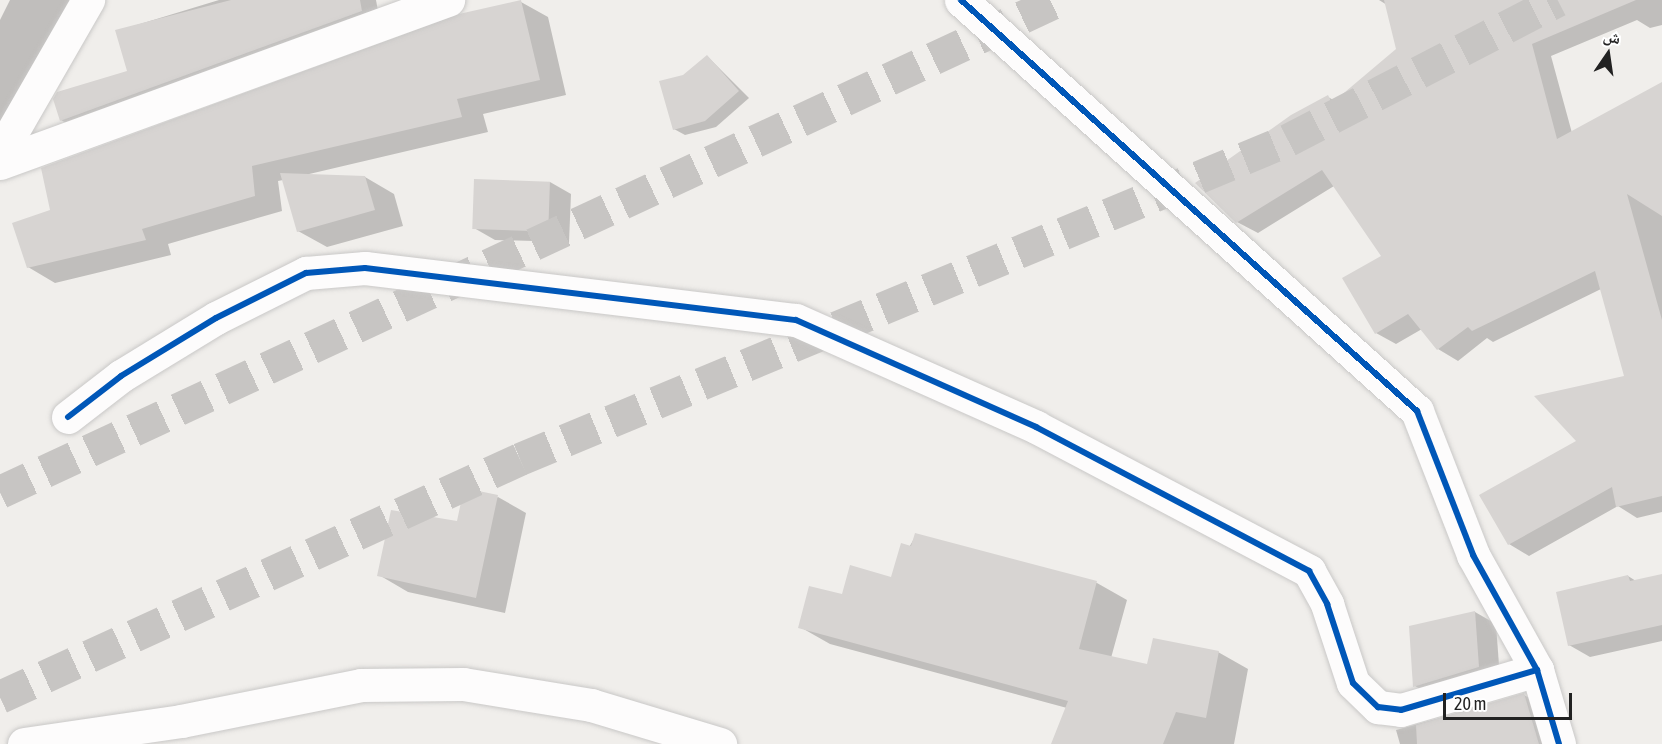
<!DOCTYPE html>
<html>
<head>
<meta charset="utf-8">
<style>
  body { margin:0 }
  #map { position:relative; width:1662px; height:744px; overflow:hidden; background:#f0eeeb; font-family:"Asap Condensed","Noto Naskh Arabic",sans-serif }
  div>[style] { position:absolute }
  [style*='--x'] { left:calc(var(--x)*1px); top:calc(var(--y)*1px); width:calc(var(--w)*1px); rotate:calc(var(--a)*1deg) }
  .shadow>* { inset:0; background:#0003 }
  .building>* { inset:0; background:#d7d4d2; transform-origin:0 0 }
  .highway-tunnel>* { height:33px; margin-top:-16.5px; transform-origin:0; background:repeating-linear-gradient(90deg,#c7c5c3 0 33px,transparent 0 49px) }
  .roads { filter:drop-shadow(0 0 2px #c9c8c7) drop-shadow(0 0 2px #c9c8c7) }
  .minor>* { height:33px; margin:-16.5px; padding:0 16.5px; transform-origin:16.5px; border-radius:16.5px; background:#fdfcfc }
  .cycleway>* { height:6px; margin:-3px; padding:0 3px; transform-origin:3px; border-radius:3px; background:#0057b8 }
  span { translate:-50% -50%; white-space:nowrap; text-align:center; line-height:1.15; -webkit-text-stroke:6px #fff; paint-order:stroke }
  .north { position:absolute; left:1578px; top:24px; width:60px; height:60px; -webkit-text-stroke:4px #fff; paint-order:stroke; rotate:13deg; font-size:16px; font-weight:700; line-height:24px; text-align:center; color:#222 }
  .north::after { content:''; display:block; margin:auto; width:21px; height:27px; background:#222; clip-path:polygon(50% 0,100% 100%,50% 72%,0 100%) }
  .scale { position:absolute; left:1443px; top:693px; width:129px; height:27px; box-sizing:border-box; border:3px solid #222; border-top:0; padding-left:8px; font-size:18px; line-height:21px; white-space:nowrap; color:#222; -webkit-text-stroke:4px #fff; paint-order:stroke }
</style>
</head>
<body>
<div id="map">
  <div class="shadow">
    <i style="clip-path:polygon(10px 0,79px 0,0 124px,0 20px)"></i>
    <i style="clip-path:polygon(219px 0,376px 0,380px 22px,80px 131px,61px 120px,129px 72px,117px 31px)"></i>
    <i style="clip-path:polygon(1379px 0,1662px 0,1662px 25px,1650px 28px,1637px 20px,1551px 56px,1572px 133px,1662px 86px,1662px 512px,1637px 518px,1618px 506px,1529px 556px,1509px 544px,1626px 377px,1601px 289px,1493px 342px,1487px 338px,1458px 361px,1438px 349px,1422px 329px,1396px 344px,1376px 333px,1383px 257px,1334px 186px,1258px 233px,1237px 222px,1328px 97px,1337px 102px,1398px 50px,1387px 5px)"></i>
    <i style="clip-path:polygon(521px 2px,548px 17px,566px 95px,483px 114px,488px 132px,305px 175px,365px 177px,394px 194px,403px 226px,327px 247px,298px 231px,283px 180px,278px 181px,282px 211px,168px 244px,171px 255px,55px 283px,28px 267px,52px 211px)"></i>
    <i style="clip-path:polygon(707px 56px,749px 98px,716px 127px,685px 135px,674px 129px)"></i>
    <i style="clip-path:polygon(550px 182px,571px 194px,569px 242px,495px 240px,474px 228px)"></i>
    <i style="clip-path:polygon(498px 497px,526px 513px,505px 613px,408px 592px,379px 575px)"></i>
    <i style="clip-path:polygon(916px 535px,1097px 583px,1127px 600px,1111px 658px,1148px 666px,1218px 652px,1248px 669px,1234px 744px,1053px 744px,1067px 708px,830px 644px,800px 627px,843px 596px,892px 578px)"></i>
    <i style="clip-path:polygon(1662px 575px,1662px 641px,1590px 657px,1569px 645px,1628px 576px,1636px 581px)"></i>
    <i style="clip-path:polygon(1475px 612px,1496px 624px,1500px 679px,1436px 698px,1415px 686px)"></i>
    <i style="clip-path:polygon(1524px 695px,1553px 711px,1563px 744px,1400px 744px,1396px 730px)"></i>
  </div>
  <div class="building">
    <i style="clip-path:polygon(231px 0,360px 0,362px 11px,60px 121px,53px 99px,57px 92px,127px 71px,115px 30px)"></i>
    <i style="clip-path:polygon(521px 0,540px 80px,457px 99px,462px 117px,252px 166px,255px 196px,142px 229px,146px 240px,27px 268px,12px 223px,50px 210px,41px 168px,459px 14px)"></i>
    <i style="clip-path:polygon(1384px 0,1636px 0,1532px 44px,1557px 139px,1662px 82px,1662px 216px,1627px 194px,1662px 320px,1662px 496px,1616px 507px,1612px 487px,1508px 545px,1479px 495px,1576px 441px,1534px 396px,1624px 376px,1595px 271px,1472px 331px,1468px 327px,1437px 350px,1408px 314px,1375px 334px,1342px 278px,1381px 256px,1322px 170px,1236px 223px,1195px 183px,1291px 115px,1328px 95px,1332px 103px,1396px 49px)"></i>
    <i style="clip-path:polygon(707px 55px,739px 91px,705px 121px,673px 130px,659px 81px,683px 75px)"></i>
    <i style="clip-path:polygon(280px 173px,365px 176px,375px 210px,297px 232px)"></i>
    <i style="left:474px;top:179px;width:76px;height:50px;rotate:2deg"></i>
    <i style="clip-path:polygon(464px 488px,498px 495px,476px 598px,377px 576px,391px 510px,457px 521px)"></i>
    <i style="clip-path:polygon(915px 533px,1097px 581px,1079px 649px,1147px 664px,1153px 638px,1219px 651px,1206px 718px,1176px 712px,1163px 744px,1051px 744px,1068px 701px,798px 628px,809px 586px,842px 594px,850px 565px,891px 577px,901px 543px,911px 546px)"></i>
    <i style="clip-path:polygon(1662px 574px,1662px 625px,1568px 646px,1556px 592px,1628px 575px,1630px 581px)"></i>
    <i style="clip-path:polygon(1475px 611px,1479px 667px,1413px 687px,1409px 626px)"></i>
    <i style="clip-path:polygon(1524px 693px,1539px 744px,1417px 744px,1416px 725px)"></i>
  </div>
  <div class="highway-tunnel">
    <i style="--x:0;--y:492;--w:1168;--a:-24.92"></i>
    <i style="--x:0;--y:697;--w:572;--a:-24.59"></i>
    <i style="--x:520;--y:459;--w:832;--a:-22.56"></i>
    <i style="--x:1288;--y:140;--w:304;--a:-27.4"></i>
  </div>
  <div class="roads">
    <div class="minor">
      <i style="--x:961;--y:0;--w:614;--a:42.03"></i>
      <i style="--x:1417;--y:411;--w:155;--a:68.7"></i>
      <i style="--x:1473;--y:555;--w:132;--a:60.9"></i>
      <i style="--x:1537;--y:670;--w:77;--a:73.4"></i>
      <i style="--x:0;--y:153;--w:177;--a:-60.1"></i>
      <i style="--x:0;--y:163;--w:477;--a:-20"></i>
      <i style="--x:68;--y:417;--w:67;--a:-37.7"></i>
      <i style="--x:121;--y:376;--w:111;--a:-31.4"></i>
      <i style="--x:216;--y:318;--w:101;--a:-26.6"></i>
      <i style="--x:306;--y:273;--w:59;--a:-4.8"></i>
      <i style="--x:365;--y:268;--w:434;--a:6.9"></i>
      <i style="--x:796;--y:320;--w:263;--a:24"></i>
      <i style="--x:1036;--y:427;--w:309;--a:27.8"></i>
      <i style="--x:1309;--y:571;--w:38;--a:61"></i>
      <i style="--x:1327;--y:604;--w:83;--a:71.8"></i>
      <i style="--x:1353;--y:683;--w:35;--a:44"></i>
      <i style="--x:1378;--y:707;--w:23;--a:7"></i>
      <i style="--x:1401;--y:710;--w:142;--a:-16.4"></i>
      <i style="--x:24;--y:744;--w:159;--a:-8.3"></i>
      <i style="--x:181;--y:721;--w:184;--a:-11.3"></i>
      <i style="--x:361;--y:685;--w:102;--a:-0.6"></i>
      <i style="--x:463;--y:684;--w:130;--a:9.3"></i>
      <i style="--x:591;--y:705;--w:135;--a:16.8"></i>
    </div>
  </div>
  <div class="cycleway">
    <i style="--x:961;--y:0;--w:614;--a:42.03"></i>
    <i style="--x:1417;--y:411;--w:155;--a:68.7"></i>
    <i style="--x:1473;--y:555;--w:132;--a:60.9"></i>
    <i style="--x:1537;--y:670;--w:77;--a:73.4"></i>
    <i style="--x:68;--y:417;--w:67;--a:-37.7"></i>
    <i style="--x:121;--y:376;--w:111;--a:-31.4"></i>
    <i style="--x:216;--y:318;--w:101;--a:-26.6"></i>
    <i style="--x:306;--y:273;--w:59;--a:-4.8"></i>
    <i style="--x:365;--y:268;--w:434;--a:6.9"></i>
    <i style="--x:796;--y:320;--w:263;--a:24"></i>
    <i style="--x:1036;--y:427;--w:309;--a:27.8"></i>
    <i style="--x:1309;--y:571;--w:38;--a:61"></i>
    <i style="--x:1327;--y:604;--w:83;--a:71.8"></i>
    <i style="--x:1353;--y:683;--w:35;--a:44"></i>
    <i style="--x:1378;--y:707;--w:23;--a:7"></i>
    <i style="--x:1401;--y:710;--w:142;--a:-16.4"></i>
  </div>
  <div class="north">ش</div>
  <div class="scale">20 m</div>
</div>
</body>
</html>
